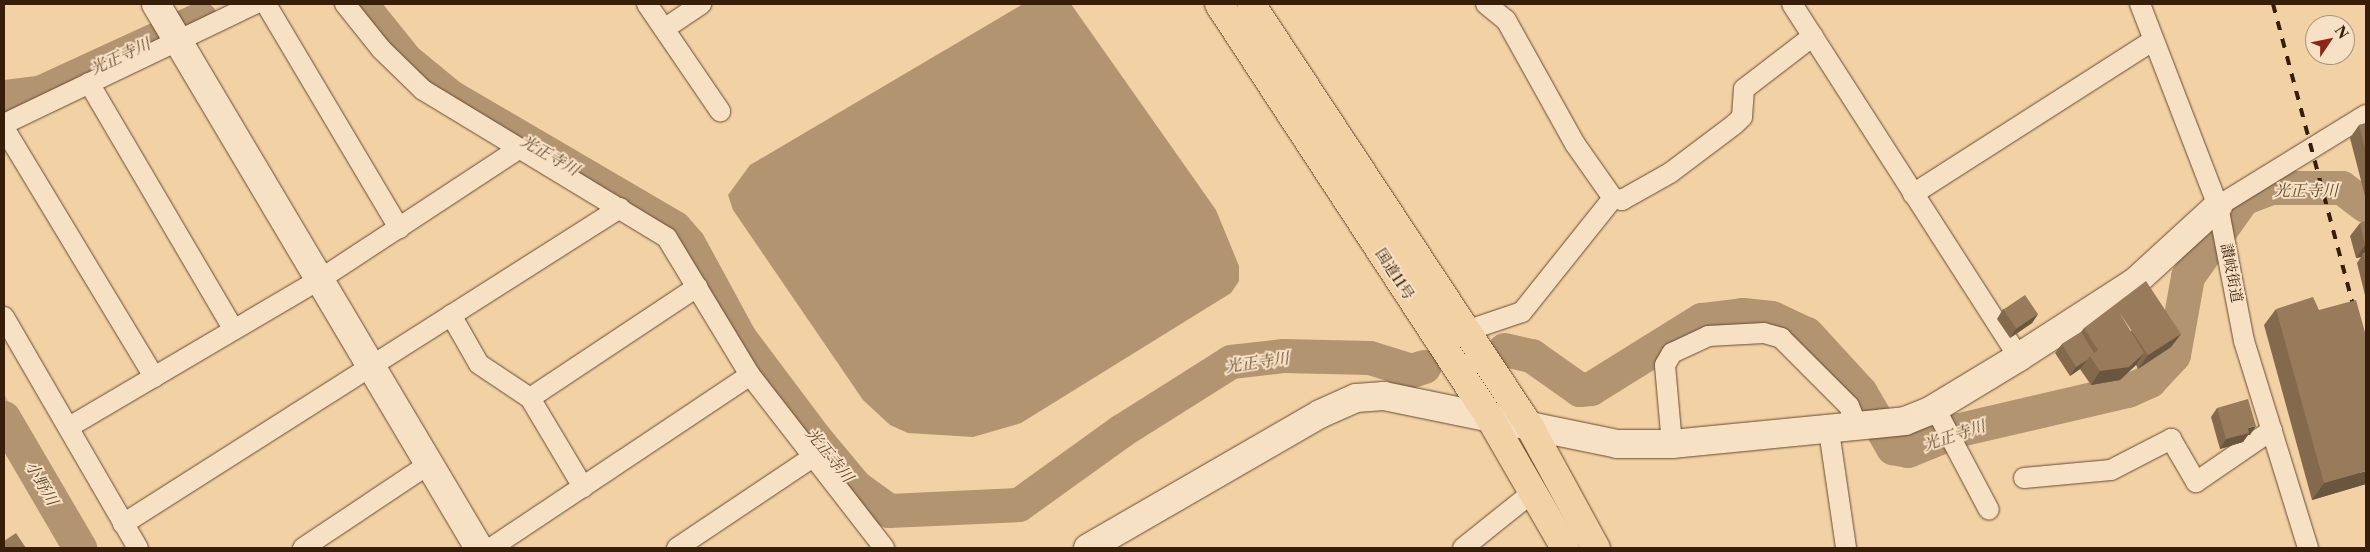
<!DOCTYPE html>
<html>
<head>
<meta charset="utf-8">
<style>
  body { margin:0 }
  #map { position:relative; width:2370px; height:552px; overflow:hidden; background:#f2d1a4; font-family:"Libre Caslon Text","Noto Serif JP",serif }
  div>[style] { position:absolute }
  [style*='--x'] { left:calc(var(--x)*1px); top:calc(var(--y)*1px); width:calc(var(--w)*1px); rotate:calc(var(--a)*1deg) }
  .green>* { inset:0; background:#d2b38a }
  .water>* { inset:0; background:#b29470 }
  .river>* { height:34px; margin:-17px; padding:0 17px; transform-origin:17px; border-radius:17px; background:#b29470 }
  .roads { filter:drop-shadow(0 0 1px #654b30) drop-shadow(0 0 1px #654b30) }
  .street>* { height:20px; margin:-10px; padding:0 10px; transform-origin:10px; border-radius:10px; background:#f7e1c4 }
  .secondary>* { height:28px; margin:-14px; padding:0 14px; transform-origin:14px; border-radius:14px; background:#f7e1c4 }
  .highway>* { height:28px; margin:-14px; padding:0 14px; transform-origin:14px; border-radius:14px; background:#f2d1a4 }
  .rail>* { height:4px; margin-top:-2px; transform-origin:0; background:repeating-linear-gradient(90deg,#361e0a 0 9px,transparent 0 18px) }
  .wall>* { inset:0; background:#836a4d }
  .shaded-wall>* { inset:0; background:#6a563f }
  .building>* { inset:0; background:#987b5a; transform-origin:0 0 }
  span { translate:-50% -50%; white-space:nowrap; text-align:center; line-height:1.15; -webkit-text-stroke:4px #f7e1c4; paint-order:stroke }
  .street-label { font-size:15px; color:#361e0a }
  .water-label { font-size:16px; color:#61472e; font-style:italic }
  .frame { position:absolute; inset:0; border:5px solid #361e0a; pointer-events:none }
  .north { position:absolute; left:2305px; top:15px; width:50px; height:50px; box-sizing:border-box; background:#f7e1c4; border:1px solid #aa937a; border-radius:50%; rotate:56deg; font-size:14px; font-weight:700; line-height:20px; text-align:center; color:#361e0a }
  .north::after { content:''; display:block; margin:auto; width:18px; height:22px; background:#8f2418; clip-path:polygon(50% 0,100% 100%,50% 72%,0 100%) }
</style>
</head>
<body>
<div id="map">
  <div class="green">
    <i style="clip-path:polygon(4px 394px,59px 487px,95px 548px,67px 548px,4px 440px)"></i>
  </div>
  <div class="water">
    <i style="clip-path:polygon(1023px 4px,1071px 4px,1216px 210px,1239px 266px,1239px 281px,1231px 293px,1021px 423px,973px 437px,908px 433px,890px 425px,863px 400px,733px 210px,728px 195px,750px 165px)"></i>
  </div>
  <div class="river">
    <i style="--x:361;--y:4;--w:73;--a:51.1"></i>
    <i style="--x:407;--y:61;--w:57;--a:39.3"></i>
    <i style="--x:451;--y:97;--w:259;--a:30.3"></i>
    <i style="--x:675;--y:228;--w:21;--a:49"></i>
    <i style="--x:689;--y:244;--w:107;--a:61.5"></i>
    <i style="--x:740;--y:338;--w:125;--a:53.1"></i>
    <i style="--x:815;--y:438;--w:64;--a:50.1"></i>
    <i style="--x:856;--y:487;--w:41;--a:36"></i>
    <i style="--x:889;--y:511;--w:130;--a:-2.6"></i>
    <i style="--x:1019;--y:505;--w:127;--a:-35.7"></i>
    <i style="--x:1122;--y:431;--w:129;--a:-32.3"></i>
    <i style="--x:1231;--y:362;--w:53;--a:-6.5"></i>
    <i style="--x:1284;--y:356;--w:86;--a:1.3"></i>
    <i style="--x:1370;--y:358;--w:44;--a:17.2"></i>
    <i style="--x:1412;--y:371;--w:13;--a:-18"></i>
    <i style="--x:4;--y:97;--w:38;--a:-7"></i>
    <i style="--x:42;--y:92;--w:175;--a:-24.7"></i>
    <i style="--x:1505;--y:350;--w:28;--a:13"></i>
    <i style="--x:1532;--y:356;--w:59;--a:35.3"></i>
    <i style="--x:1580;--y:390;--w:11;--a:-5"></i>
    <i style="--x:1591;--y:389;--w:131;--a:-31.9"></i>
    <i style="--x:1702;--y:320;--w:41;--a:-7"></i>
    <i style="--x:1743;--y:315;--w:29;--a:6"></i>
    <i style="--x:1772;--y:318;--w:38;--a:25"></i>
    <i style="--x:1807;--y:334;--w:80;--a:47.5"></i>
    <i style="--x:1861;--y:393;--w:64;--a:59.8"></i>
    <i style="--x:1893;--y:448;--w:15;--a:11"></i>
    <i style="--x:1908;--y:451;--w:56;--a:-22"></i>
    <i style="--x:1960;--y:430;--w:172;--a:-13.1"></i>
    <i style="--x:2128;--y:391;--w:24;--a:-24"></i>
    <i style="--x:2150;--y:381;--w:35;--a:-47"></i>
    <i style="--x:2174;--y:355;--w:79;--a:-79.8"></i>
    <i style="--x:2188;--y:277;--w:95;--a:-54.8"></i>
    <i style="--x:2243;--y:199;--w:30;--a:-21"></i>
    <i style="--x:2271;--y:188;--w:71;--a:0"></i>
    <i style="--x:2342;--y:188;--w:30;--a:37"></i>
    <i style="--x:4;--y:418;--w:151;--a:59.7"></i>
  </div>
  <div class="roads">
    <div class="street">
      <i style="--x:266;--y:4;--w:261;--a:59.3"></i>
      <i style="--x:345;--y:4;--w:58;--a:51.3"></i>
      <i style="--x:381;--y:49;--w:59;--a:44.3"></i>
      <i style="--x:423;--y:90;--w:285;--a:31.2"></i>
      <i style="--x:667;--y:238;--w:160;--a:58.8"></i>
      <i style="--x:750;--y:375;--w:219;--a:52.2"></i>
      <i style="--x:647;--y:4;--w:130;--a:55.7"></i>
      <i style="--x:1486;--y:4;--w:26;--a:39"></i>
      <i style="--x:1506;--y:20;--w:142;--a:60.9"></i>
      <i style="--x:1575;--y:144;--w:66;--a:54.9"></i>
      <i style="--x:1613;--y:198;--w:9;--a:13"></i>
      <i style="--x:1622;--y:200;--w:55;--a:-29.4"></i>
      <i style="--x:1670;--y:173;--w:81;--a:-37"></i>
      <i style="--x:1735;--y:124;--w:10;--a:-45"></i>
      <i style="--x:1742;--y:117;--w:28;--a:-86"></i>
      <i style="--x:1744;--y:89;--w:87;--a:-37.5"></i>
      <i style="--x:1792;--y:4;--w:420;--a:57.3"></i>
      <i style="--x:2140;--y:4;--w:217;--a:68.9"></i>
      <i style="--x:2218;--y:206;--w:137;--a:79.1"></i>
      <i style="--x:2244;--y:341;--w:217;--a:72.8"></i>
      <i style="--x:664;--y:29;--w:45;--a:-34"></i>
      <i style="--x:89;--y:83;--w:286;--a:59.6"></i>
      <i style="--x:4;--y:124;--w:278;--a:-25.6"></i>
      <i style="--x:4;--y:128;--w:291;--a:58.9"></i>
      <i style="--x:1913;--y:194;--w:284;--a:-32.6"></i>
      <i style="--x:2218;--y:206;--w:174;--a:-31.6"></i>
      <i style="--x:451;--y:315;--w:56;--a:60.3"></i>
      <i style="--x:479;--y:364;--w:61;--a:33.7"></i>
      <i style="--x:530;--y:398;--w:104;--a:59.2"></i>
      <i style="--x:4;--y:317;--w:267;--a:59.9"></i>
      <i style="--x:1466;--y:331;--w:59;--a:-18.7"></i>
      <i style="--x:1522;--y:312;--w:146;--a:-51.4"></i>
      <i style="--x:530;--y:398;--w:201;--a:-33.6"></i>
      <i style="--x:1935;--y:408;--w:115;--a:62.1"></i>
      <i style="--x:69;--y:427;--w:290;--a:-30.5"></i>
      <i style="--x:319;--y:280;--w:237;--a:-33.3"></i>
      <i style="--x:1829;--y:431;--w:118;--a:81.7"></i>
      <i style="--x:1672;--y:444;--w:79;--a:-95.1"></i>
      <i style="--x:1665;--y:365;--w:14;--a:-60"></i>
      <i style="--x:1672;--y:353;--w:40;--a:-25"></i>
      <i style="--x:1708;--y:336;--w:56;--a:-3.1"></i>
      <i style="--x:1764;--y:333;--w:18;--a:16"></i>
      <i style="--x:1781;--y:338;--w:96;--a:45"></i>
      <i style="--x:1849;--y:406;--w:24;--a:68"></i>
      <i style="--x:2024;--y:478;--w:87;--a:-5.3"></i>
      <i style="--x:2111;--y:470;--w:68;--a:-27.3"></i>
      <i style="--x:2171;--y:439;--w:50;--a:59.8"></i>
      <i style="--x:2196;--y:482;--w:92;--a:-34.4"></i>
      <i style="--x:123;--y:524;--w:589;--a:-32.45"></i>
      <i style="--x:303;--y:548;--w:151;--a:-33.7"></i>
      <i style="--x:491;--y:548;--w:311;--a:-33.7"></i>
      <i style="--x:677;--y:548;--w:164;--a:-33.8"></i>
      <i style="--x:1463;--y:548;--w:90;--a:-38.7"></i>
    </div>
    <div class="secondary">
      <i style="--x:156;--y:4;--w:633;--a:59.3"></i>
      <i style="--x:1088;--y:548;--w:268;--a:-30"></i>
      <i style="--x:1320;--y:414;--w:39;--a:-24"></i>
      <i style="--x:1356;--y:398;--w:28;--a:-4"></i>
      <i style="--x:1384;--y:396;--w:238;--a:11.6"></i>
      <i style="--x:1617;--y:444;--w:55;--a:0"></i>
      <i style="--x:1672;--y:444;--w:234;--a:-5.6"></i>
      <i style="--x:1905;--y:421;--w:27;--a:-22"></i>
      <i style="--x:1930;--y:411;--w:104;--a:-31.2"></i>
      <i style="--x:2019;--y:357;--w:138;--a:-32.9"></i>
      <i style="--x:2135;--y:282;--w:113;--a:-42.5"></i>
    </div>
    <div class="highway">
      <i style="--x:1219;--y:4;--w:495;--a:56.8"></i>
      <i style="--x:1490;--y:418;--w:150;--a:60"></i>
      <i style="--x:1251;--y:4;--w:509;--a:56.62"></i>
      <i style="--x:1531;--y:429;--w:136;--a:61.4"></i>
    </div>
  </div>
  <div class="rail">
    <i style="--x:2273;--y:4;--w:323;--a:75.1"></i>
  </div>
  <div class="wall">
    <i style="clip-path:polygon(2366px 123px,2366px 195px,2365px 196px,2350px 138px,2359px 125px)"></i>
    <i style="clip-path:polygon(2366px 221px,2366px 299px,2357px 263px,2361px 257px,2356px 258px,2350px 236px,2360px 223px)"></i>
    <i style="clip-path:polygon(2003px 309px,2038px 314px,2032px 323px,2010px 338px,1997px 319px)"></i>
    <i style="clip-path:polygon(2276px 309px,2366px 484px,2312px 500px,2264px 325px)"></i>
    <i style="clip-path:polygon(2084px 328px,2181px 334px,2171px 347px,2138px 369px,2136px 365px,2120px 380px,2091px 385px,2080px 369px,2070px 376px,2055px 353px,2062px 344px,2081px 332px)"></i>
    <i style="clip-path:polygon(2217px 408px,2250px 435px,2248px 435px,2243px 442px,2220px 449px,2211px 417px)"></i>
  </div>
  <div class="shaded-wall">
    <i style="clip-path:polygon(2365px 245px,2366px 245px,2366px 256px,2363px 253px,2361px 257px,2356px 258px)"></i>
    <i style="clip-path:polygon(2038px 314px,2032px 323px,2010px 338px,2016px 329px)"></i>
    <i style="clip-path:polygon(2181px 334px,2171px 347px,2138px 369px,2148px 355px)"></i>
    <i style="clip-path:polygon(2144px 353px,2135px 366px,2120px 380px,2091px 385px,2100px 371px)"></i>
    <i style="clip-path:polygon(2087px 360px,2080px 369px,2070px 376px,2076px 367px)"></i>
    <i style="clip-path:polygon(2256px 426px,2250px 435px,2248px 435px,2243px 442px,2220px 449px,2226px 439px,2248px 428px)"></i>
    <i style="clip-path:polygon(2366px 471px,2366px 484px,2312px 500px,2324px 483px)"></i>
  </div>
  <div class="building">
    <i style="clip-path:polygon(2366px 123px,2366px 152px,2359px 125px)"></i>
    <i style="clip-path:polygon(2366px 221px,2366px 245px,2365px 245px,2360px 223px)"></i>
    <i style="clip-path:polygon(2363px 253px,2366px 253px,2366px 265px)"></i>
    <i style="clip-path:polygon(2146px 281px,2181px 334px,2148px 355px,2119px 312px,2144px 353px,2129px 367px,2100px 371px,2090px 356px,2098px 350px,2084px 328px)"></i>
    <i style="left:2025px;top:295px;width:23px;height:26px;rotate:56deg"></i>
    <i style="clip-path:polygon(2313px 297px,2319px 310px,2356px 300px,2366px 336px,2366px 471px,2324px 483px,2276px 309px)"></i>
    <i style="clip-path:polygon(2081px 332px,2094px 353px,2090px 356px,2087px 360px,2076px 367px,2062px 344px)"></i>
    <i style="clip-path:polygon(2248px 399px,2256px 426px,2248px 428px,2249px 433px,2226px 439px,2217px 408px)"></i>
    <i style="clip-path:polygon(16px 533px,26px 548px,4px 548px,4px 541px)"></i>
  </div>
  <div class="street-label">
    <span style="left:2232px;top:273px;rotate:79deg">讃岐街道</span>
    <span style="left:1395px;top:274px;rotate:57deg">国道11号</span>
  </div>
  <div class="water-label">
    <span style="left:120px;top:56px;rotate:-25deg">光正寺川</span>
    <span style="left:550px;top:155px;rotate:30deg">光正寺川</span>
    <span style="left:2306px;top:190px">光正寺川</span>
    <span style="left:1257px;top:362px;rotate:-8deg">光正寺川</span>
    <span style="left:1954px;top:435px;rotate:-18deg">光正寺川</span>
    <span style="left:830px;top:455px;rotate:51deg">光正寺川</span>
    <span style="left:42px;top:483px;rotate:60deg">小野川</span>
  </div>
  <div class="frame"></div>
  <div class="north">N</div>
</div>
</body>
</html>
